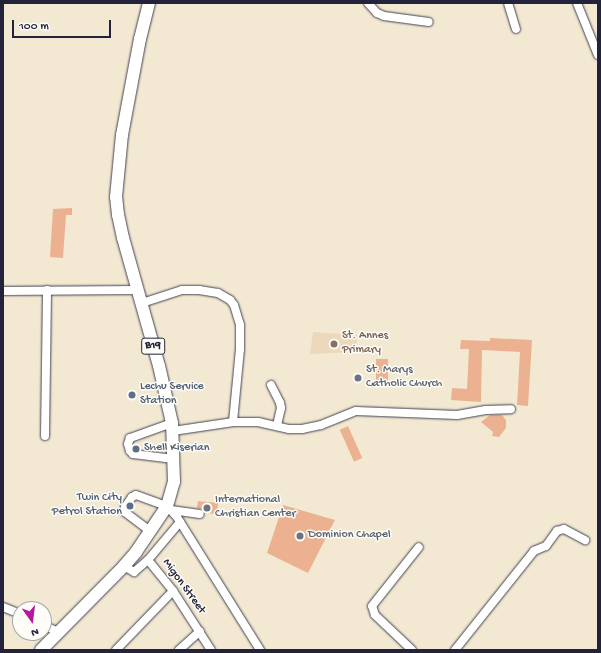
<!DOCTYPE html>
<html>
<head>
<meta charset="utf-8">
<style>
  body { margin:0 }
  #map { position:relative; width:601px; height:653px; overflow:hidden; background:#f3e9d2; font-family:"Gochi Hand",sans-serif }
  div>[style] { position:absolute }
  [style*='--x'] { left:calc(var(--x)*1px); top:calc(var(--y)*1px); width:calc(var(--w)*1px); rotate:calc(var(--a)*1deg) }
  .built>* { inset:0; background:#ecd8ba }
  .building>* { inset:0; background:#ebb190; transform-origin:0 0 }
  .roads { filter:drop-shadow(0 0 1px #414052) drop-shadow(0 0 1px #414052) }
  .minor>* { height:8px; margin:-4px; padding:0 4px; transform-origin:4px; border-radius:4px; background:#fff }
  .highway>* { height:12px; margin:-6px; padding:0 6px; transform-origin:6px; border-radius:6px; background:#fff }
  .dots>* { width:11px; height:11px; translate:-50% -50%; box-sizing:border-box; border:2px solid #fdfcf7; border-radius:50% }
  span { translate:-50% -50%; white-space:nowrap; text-align:center; line-height:1.15; -webkit-text-stroke:3px #fdfcf7; paint-order:stroke }
  .shield-label span { padding:1px 3px; background:#fdfcf7; border:1px solid; border-radius:3px; -webkit-text-stroke-width:0 }
  .shield-label { font-size:11px; color:#22223b; font-weight:700 }
  .education-label { font-size:12px; color:#785e54 }
  .left { translate:0 -50%; text-align:left }
  .worship-label { font-size:12px; color:#5b616d }
  .service-label { font-size:12px; color:#4e5e75 }
  .right { translate:-100% -50%; text-align:right }
  .street-label { font-size:12px; color:#22223b }
  .frame { position:absolute; inset:0; border:4px solid #22223b; pointer-events:none }
  .north { position:absolute; left:12px; top:601px; width:40px; height:40px; box-sizing:border-box; background:#fdfcf7; border:1px solid #a5a5ac; border-radius:50%; rotate:166deg; font-size:11px; font-weight:700; line-height:16px; text-align:center; color:#22223b }
  .north::after { content:''; display:block; margin:auto; width:14px; height:18px; background:#b5179e; clip-path:polygon(50% 0,100% 100%,50% 72%,0 100%) }
  .scale { position:absolute; left:12px; top:20px; width:99px; height:18px; box-sizing:border-box; border:2px solid #22223b; border-top:0; padding-left:5px; font-size:12px; line-height:14px; white-space:nowrap; color:#22223b; -webkit-text-stroke:3px #fdfcf7; paint-order:stroke }
</style>
</head>
<body>
<div id="map">
  <div class="built">
    <i style="clip-path:polygon(313px 332px,358px 335px,355px 352px,310px 354px)"></i>
  </div>
  <div class="building">
    <i style="clip-path:polygon(72px 208px,72px 215px,66px 215px,63px 258px,50px 257px,53px 209px)"></i>
    <i style="clip-path:polygon(490px 338px,532px 340px,528px 406px,517px 405px,520px 352px,482px 350px,481px 402px,451px 400px,452px 388px,467px 389px,469px 349px,460px 349px,461px 340px,490px 341px)"></i>
    <i style="left:376px;top:359px;width:12px;height:22px"></i>
    <i style="clip-path:polygon(490px 415px,502px 415px,506px 420px,506px 428px,499px 437px,492px 436px,493px 432px,481px 422px)"></i>
    <i style="left:348px;top:426px;width:35px;height:9px;rotate:66deg"></i>
    <i style="clip-path:polygon(198px 501px,218px 503px,217px 514px,205px 513px,203px 509px,197px 508px)"></i>
    <i style="clip-path:polygon(283px 505px,335px 520px,308px 573px,267px 553px)"></i>
  </div>
  <div class="roads">
    <div class="minor">
      <i style="--x:368;--y:3;--w:13;--a:48"></i>
      <i style="--x:377;--y:13;--w:8;--a:23"></i>
      <i style="--x:384;--y:16;--w:45;--a:7.6"></i>
      <i style="--x:508;--y:3;--w:27;--a:73"></i>
      <i style="--x:577;--y:3;--w:56;--a:68"></i>
      <i style="--x:3;--y:291;--w:135;--a:-0.4"></i>
      <i style="--x:142;--y:303;--w:42;--a:-18"></i>
      <i style="--x:182;--y:290;--w:17;--a:0"></i>
      <i style="--x:199;--y:290;--w:19;--a:9"></i>
      <i style="--x:218;--y:293;--w:14;--a:30"></i>
      <i style="--x:230;--y:300;--w:6;--a:51"></i>
      <i style="--x:234;--y:305;--w:21;--a:73"></i>
      <i style="--x:240;--y:325;--w:24;--a:90"></i>
      <i style="--x:240;--y:349;--w:73;--a:95.5"></i>
      <i style="--x:271;--y:385;--w:20;--a:63"></i>
      <i style="--x:280;--y:403;--w:5;--a:79"></i>
      <i style="--x:281;--y:408;--w:17;--a:103"></i>
      <i style="--x:172;--y:423;--w:45;--a:160.3"></i>
      <i style="--x:130;--y:438;--w:6;--a:108"></i>
      <i style="--x:128;--y:444;--w:7;--a:74"></i>
      <i style="--x:130;--y:451;--w:4;--a:45"></i>
      <i style="--x:133;--y:454;--w:41;--a:7"></i>
      <i style="--x:173;--y:431;--w:61;--a:-8.5"></i>
      <i style="--x:233;--y:422;--w:25;--a:0"></i>
      <i style="--x:258;--y:422;--w:32;--a:13"></i>
      <i style="--x:289;--y:429;--w:13;--a:0"></i>
      <i style="--x:302;--y:429;--w:19;--a:-12"></i>
      <i style="--x:321;--y:425;--w:38;--a:-22"></i>
      <i style="--x:356;--y:411;--w:101;--a:2.3"></i>
      <i style="--x:457;--y:415;--w:29;--a:-10"></i>
      <i style="--x:486;--y:410;--w:25;--a:-2"></i>
      <i style="--x:45;--y:436;--w:146;--a:-89.2"></i>
      <i style="--x:171;--y:510;--w:29;--a:8"></i>
      <i style="--x:180;--y:522;--w:50;--a:130.1"></i>
      <i style="--x:148;--y:560;--w:40;--a:51"></i>
      <i style="--x:173;--y:591;--w:70;--a:57.2"></i>
      <i style="--x:150;--y:531;--w:31;--a:-143"></i>
      <i style="--x:125;--y:512;--w:5;--a:-90"></i>
      <i style="--x:125;--y:507;--w:12;--a:-55"></i>
      <i style="--x:132;--y:497;--w:4;--a:-27"></i>
      <i style="--x:136;--y:495;--w:33;--a:20"></i>
      <i style="--x:167;--y:506;--w:15;--a:48"></i>
      <i style="--x:177;--y:517;--w:157;--a:58"></i>
      <i style="--x:124;--y:566;--w:12;--a:31"></i>
      <i style="--x:134;--y:572;--w:18;--a:-41"></i>
      <i style="--x:3;--y:607;--w:18;--a:22"></i>
      <i style="--x:44;--y:625;--w:16;--a:27"></i>
      <i style="--x:116;--y:650;--w:82;--a:-46"></i>
      <i style="--x:179;--y:650;--w:28;--a:-42"></i>
      <i style="--x:412;--y:650;--w:51;--a:-136.6"></i>
      <i style="--x:375;--y:615;--w:9;--a:-108"></i>
      <i style="--x:372;--y:606;--w:75;--a:-51.5"></i>
      <i style="--x:455;--y:650;--w:127;--a:-51.4"></i>
      <i style="--x:534;--y:551;--w:13;--a:-23"></i>
      <i style="--x:546;--y:546;--w:19;--a:-54"></i>
      <i style="--x:557;--y:531;--w:7;--a:-16"></i>
      <i style="--x:564;--y:529;--w:24;--a:28"></i>
    </div>
    <div class="highway">
      <i style="--x:41;--y:650;--w:118;--a:-45.3"></i>
      <i style="--x:124;--y:566;--w:18;--a:-49"></i>
      <i style="--x:136;--y:552;--w:55;--a:-56"></i>
      <i style="--x:167;--y:506;--w:25;--a:-74"></i>
      <i style="--x:174;--y:482;--w:59;--a:-91.9"></i>
      <i style="--x:172;--y:423;--w:58;--a:-102.8"></i>
      <i style="--x:159;--y:366;--w:133;--a:-105.7"></i>
      <i style="--x:123;--y:238;--w:24;--a:-102"></i>
      <i style="--x:118;--y:215;--w:18;--a:-96"></i>
      <i style="--x:116;--y:197;--w:62;--a:-84.5"></i>
      <i style="--x:122;--y:135;--w:98;--a:-79.4"></i>
      <i style="--x:140;--y:39;--w:37;--a:-76"></i>
    </div>
  </div>
  <div class="dots">
    <i style="left:334px;top:344px;background:#8d6e63"></i>
    <i style="left:358px;top:378px;background:#6b7280"></i>
    <i style="left:132px;top:395px;background:#5c6f8a"></i>
    <i style="left:136px;top:449px;background:#5c6f8a"></i>
    <i style="left:130px;top:506px;background:#5c6f8a"></i>
    <i style="left:207px;top:508px;background:#6b7280"></i>
    <i style="left:300px;top:536px;background:#6b7280"></i>
  </div>
  <div class="shield-label">
    <span style="left:153px;top:346px">B19</span>
  </div>
  <div class="education-label">
    <span class="left" style="left:342px;top:344px">St. Annes<br>Primary</span>
  </div>
  <div class="worship-label">
    <span class="left" style="left:366px;top:378px">St. Marys<br>Catholic Church</span>
    <span class="left" style="left:215px;top:508px">International<br>Christian Center</span>
    <span class="left" style="left:308px;top:536px">Dominion Chapel</span>
  </div>
  <div class="service-label">
    <span class="left" style="left:140px;top:395px">Lechu Service<br>Station</span>
    <span class="left" style="left:144px;top:449px">Shell Kiserian</span>
    <span class="right" style="left:122px;top:506px">Twin City<br>Petrol Station</span>
  </div>
  <div class="street-label">
    <span style="left:183px;top:587px;rotate:54deg">Migon Street</span>
  </div>
  <div class="frame"></div>
  <div class="north">N</div>
  <div class="scale">100 m</div>
</div>
</body>
</html>
